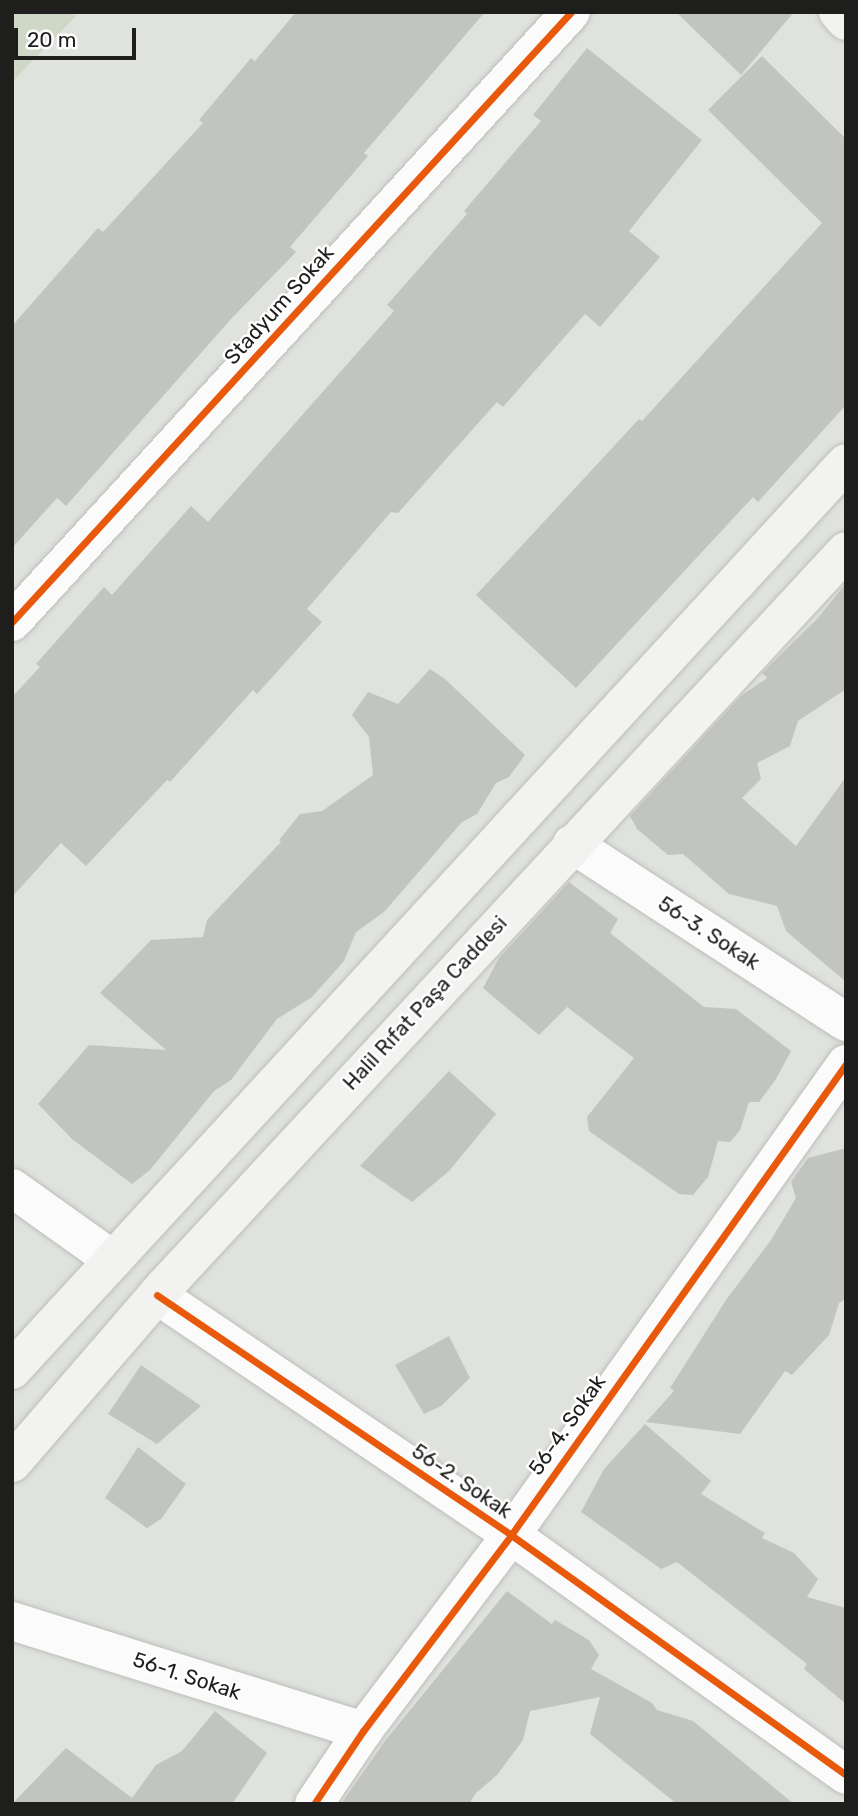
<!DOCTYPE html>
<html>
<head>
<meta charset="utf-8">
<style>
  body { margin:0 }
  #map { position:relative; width:858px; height:1816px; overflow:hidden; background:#dfe2dd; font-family:Rubik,sans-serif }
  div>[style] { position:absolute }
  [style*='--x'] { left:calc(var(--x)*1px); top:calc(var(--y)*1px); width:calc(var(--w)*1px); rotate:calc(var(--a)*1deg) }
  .green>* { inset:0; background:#cfd8c7 }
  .building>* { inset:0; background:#c2c4c0 }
  .roads { filter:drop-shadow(0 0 2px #bcbebb) drop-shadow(0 0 2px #bcbebb) }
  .street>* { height:38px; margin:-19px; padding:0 19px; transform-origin:19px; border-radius:19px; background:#fafbfa }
  .secondary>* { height:38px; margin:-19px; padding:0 19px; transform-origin:19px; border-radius:19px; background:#f2f3f0 }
  .cycleway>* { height:7px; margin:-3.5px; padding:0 3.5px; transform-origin:3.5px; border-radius:3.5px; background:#e8590c }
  span { translate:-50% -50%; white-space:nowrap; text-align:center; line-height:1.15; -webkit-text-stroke:5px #fff; paint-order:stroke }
  .street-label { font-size:21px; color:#1e1f1d }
  .frame { position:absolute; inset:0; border:14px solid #1e1f1d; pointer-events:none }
  .scale { position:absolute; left:14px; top:28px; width:122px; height:32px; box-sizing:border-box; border:4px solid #1e1f1d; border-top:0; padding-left:9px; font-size:21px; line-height:24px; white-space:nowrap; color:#1e1f1d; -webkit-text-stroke:5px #fff; paint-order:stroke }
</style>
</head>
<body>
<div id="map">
  <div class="green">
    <i style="clip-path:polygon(12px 12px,72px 12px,76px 16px,12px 82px)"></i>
  </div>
  <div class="building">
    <i style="clip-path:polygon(296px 12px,485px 12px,364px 153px,368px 156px,290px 247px,296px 252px,231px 319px,66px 506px,57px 498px,12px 548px,12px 326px,98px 228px,103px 232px,203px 123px,199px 120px,251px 58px,255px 61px)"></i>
    <i style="clip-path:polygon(676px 12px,794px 12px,741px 75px)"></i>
    <i style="clip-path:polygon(587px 48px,702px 140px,629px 231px,660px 257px,600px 327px,585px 314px,503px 407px,497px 402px,398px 513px,391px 512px,307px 609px,322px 622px,257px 694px,253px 690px,170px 782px,167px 780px,86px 866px,61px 843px,12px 897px,12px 697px,40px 667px,36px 664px,104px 587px,112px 595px,191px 506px,208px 522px,394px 311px,387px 305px,467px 214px,464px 211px,541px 121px,533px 115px)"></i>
    <i style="clip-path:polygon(762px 56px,846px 139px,846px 405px,758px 502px,753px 497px,576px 688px,476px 595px,639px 419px,642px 421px,822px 223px,708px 110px)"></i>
    <i style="clip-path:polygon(846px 583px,846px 689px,798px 721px,790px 746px,757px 763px,761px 779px,742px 798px,796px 846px,846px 777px,846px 982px,786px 931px,777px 906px,729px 894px,683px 854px,668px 855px,637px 829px,630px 816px,741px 696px,767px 678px,762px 673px,818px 618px)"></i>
    <i style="clip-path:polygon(430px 669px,445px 679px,525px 755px,509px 777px,496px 783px,477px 814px,462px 822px,384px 912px,356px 932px,344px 961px,312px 997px,277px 1019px,231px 1080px,214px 1091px,150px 1170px,132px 1184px,72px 1139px,38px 1104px,89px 1045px,166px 1050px,100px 993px,151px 940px,203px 937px,207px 920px,281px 842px,279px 840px,300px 814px,322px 811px,373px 775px,369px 737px,352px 715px,368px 692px,398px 704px)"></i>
    <i style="clip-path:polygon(569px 882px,618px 919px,610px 933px,704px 1007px,736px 1009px,791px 1051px,776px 1079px,759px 1102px,749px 1102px,740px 1130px,730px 1142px,718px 1141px,708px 1177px,693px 1195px,679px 1194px,589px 1131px,587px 1117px,634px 1058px,567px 1007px,539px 1035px,483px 988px,499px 958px)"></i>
    <i style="clip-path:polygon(449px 1071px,496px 1114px,449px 1171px,412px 1202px,360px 1166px)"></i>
    <i style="clip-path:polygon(846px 1148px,846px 1299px,839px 1303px,829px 1335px,792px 1375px,785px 1371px,740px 1434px,646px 1422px,674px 1391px,670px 1388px,726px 1300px,771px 1240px,796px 1198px,791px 1182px,808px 1158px)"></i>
    <i style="clip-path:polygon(449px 1336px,470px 1378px,441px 1406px,424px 1414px,395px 1365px)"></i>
    <i style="clip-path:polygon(141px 1365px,201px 1406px,157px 1444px,108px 1414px)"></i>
    <i style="clip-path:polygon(645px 1424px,711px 1481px,701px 1494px,765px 1533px,762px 1538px,794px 1553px,818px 1579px,807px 1597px,846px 1608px,846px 1704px,804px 1669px,807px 1664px,677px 1562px,661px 1569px,581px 1512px,604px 1469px)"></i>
    <i style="clip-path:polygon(138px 1447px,186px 1484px,161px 1519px,147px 1528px,105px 1498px)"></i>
    <i style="clip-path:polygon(507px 1591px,552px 1624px,555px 1620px,589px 1640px,599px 1655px,591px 1669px,652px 1703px,657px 1710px,693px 1721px,794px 1804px,677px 1804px,590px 1734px,600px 1697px,530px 1711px,523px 1740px,497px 1775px,476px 1793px,469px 1804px,341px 1804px,385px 1741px)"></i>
    <i style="clip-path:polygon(215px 1711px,267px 1753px,232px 1804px,12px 1804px,66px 1748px,132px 1798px,156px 1765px,182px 1751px)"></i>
  </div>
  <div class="roads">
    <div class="street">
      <i style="--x:12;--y:622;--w:827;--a:-47.5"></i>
      <i style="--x:572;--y:844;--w:327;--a:33"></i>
      <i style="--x:12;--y:1188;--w:124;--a:35.5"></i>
      <i style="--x:157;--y:1295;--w:428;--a:34.1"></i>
      <i style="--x:511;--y:1535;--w:412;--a:35.6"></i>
      <i style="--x:12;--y:1621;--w:368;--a:17.4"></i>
      <i style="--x:314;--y:1804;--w:88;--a:-56.1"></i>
      <i style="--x:363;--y:1731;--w:246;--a:-52.9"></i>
      <i style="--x:511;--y:1535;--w:578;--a:-54.58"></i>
    </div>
    <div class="secondary">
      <i style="--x:838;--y:12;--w:12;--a:48"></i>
      <i style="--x:12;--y:1370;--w:1232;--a:-47.4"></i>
      <i style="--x:12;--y:1463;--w:233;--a:-49.2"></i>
      <i style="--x:164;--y:1287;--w:1003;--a:-47.18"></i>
    </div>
  </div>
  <div class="cycleway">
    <i style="--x:12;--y:622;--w:827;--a:-47.5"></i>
    <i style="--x:157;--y:1295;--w:428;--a:34.1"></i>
    <i style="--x:511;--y:1535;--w:412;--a:35.6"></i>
    <i style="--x:314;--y:1804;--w:88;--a:-56.1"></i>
    <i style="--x:363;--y:1731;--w:246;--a:-52.9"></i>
    <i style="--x:511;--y:1535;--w:578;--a:-54.58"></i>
  </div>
  <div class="street-label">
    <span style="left:279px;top:305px;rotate:-48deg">Stadyum Sokak</span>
    <span style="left:709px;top:933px;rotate:33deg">56-3. Sokak</span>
    <span style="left:425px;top:1003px;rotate:-47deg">Halil Rıfat Paşa Caddesi</span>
    <span style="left:567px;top:1425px;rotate:-55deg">56-4. Sokak</span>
    <span style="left:462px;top:1481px;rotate:34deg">56-2. Sokak</span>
    <span style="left:187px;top:1676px;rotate:18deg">56-1. Sokak</span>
  </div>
  <div class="frame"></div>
  <div class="scale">20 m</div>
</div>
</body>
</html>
